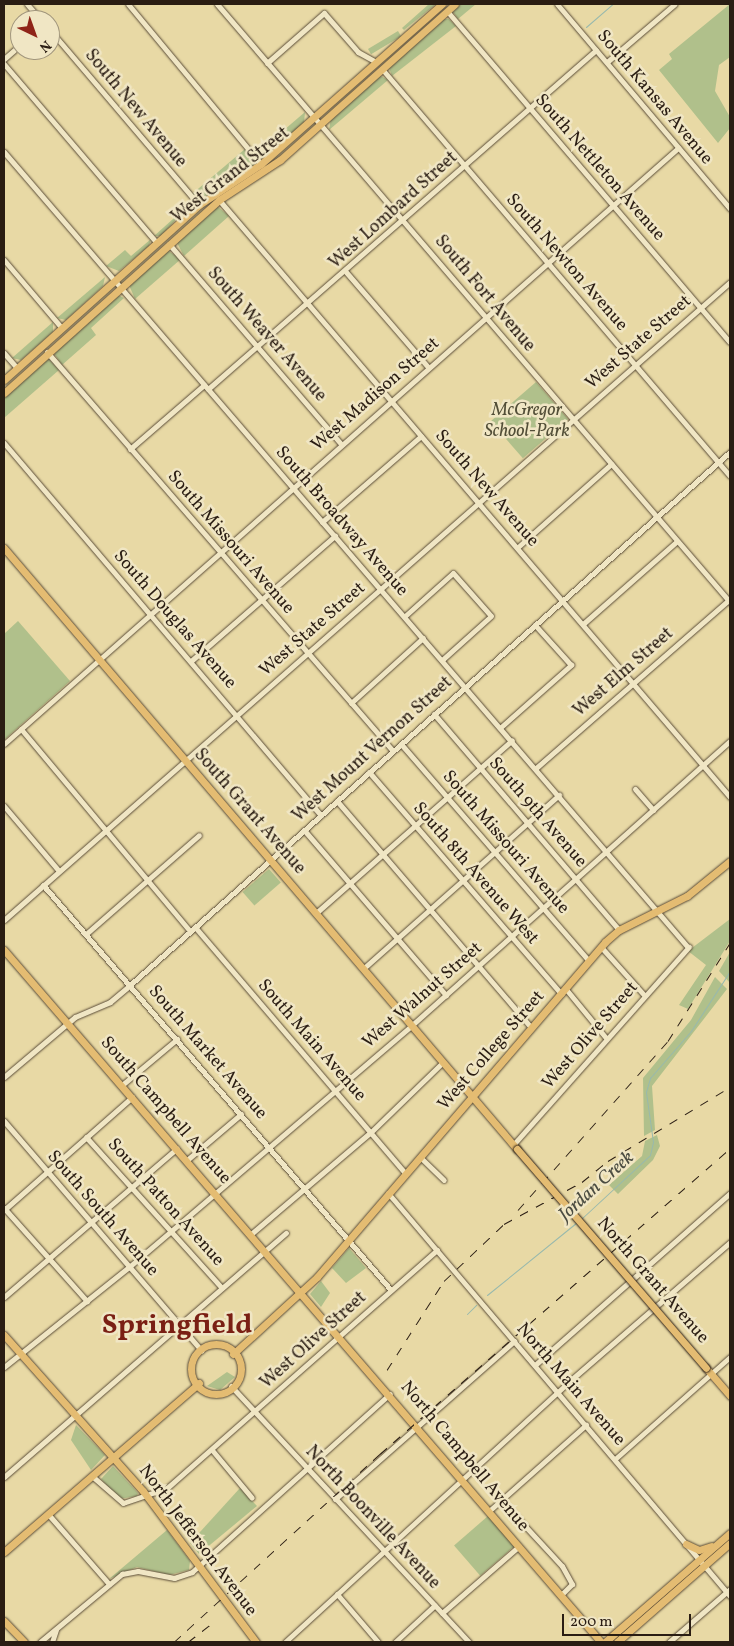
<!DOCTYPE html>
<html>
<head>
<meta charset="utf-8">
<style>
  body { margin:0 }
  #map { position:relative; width:734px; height:1646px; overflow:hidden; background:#e8d9a5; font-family:Vollkorn,serif }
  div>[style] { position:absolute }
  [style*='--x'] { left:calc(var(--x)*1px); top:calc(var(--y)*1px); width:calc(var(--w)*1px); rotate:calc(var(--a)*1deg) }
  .green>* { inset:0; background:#b0c08b; transform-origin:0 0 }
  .stream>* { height:1px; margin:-0.5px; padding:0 0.5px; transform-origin:0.5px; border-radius:0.5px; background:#98b9ad }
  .roads { filter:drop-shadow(0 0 1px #5a4c38) drop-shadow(0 0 1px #5a4c38) }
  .minor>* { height:5px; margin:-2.5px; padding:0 2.5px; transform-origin:2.5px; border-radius:2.5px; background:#f0e6c4 }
  .major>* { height:7px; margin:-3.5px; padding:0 3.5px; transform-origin:3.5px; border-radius:3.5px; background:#e4bc72 }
  .major>.ring { margin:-3.5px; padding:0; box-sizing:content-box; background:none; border:7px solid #e4bc72; border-radius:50% }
  .rail>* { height:1px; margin-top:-0.5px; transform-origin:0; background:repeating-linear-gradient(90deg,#2a1d13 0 9px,transparent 0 18px) }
  .bridges { filter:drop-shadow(0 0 1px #2a1d13) drop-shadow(0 0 1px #2a1d13) }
  .major-bridge>* { height:7px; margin:-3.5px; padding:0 3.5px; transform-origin:3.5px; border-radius:3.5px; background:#e4bc72 }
  span { translate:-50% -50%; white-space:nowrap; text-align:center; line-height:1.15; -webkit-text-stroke:5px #f0e6c4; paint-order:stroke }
  .street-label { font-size:18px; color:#2a1d13 }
  .park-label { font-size:18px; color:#524e37; font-style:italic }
  .water-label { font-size:19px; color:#4b4c41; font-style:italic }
  .town-label { font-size:28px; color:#7a1f14; font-weight:700 }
  .frame { position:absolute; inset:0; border:5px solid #2a1d13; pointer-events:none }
  .north { position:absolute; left:10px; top:10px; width:50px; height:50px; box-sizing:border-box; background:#f0e6c4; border:1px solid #a1967d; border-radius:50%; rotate:138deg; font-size:14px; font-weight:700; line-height:20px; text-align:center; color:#2a1d13 }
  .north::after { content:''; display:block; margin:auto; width:18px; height:22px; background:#8f2418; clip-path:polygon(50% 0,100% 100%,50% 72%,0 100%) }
  .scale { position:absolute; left:562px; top:1614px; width:129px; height:22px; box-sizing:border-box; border:2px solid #2a1d13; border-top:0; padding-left:6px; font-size:15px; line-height:18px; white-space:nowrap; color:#2a1d13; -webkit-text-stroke:4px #f0e6c4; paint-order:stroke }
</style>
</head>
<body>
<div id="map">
  <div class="green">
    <i style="clip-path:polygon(429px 4px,436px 4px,404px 30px,402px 28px)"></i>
    <i style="clip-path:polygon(460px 4px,476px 4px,458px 19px,453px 12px)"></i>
    <i style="clip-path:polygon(730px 4px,730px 57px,719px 65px,715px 91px,730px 117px,730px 128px,718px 143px,659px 70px,672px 59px,669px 54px)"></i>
    <i style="clip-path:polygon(442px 19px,449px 19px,456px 26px,392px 76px,389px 68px)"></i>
    <i style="left:398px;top:31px;width:6px;height:35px;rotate:59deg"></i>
    <i style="clip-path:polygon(379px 75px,388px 80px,329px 130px,331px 118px)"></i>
    <i style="clip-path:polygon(305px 112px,304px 123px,265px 157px,256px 154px)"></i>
    <i style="clip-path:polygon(245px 149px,254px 165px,202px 199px,192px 194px)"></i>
    <i style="clip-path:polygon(192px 202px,161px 236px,154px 236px)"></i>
    <i style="clip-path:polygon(217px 206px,229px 216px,184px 256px,176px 241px)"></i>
    <i style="clip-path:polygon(151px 239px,149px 246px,119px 271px,106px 266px,125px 250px,131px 256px)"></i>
    <i style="clip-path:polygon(167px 250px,181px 259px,135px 299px,129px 285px)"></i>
    <i style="clip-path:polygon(105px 277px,103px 286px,66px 320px,57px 318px)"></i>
    <i style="clip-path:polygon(118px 295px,124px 298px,91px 328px,96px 335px,62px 365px,53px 352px)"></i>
    <i style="clip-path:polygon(53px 322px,53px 332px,21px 360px,12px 358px)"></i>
    <i style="clip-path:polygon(49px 359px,59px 370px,4px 418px,4px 397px,42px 360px)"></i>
    <i style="left:536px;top:382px;width:49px;height:60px;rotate:49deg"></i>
    <i style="clip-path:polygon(18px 621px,70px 681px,4px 740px,4px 634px)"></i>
    <i style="left:269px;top:869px;width:18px;height:35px;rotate:49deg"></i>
    <i style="clip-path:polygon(730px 919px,730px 941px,688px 1009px,679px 1005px,706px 965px,688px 951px)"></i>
    <i style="clip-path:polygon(730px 952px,730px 983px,719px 971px)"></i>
    <i style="clip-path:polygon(715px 977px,727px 989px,652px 1086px,655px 1130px,644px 1136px,643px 1078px,691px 1020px)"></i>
    <i style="clip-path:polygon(657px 1135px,660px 1146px,653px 1160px,618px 1194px,609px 1185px,642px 1156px,645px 1141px)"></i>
    <i style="clip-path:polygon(349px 1248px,366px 1268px,346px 1283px,332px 1268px)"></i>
    <i style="clip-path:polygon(321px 1281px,330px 1293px,321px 1307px,310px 1294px)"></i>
    <i style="clip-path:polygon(227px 1372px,235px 1377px,220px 1390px,207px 1386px)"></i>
    <i style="clip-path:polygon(76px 1425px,105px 1455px,91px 1470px,71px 1440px)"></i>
    <i style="clip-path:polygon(113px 1466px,138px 1493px,137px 1496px,119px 1499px,101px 1479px)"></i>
    <i style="clip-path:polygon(240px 1488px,257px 1506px,199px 1554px,190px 1543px)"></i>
    <i style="left:488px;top:1516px;width:40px;height:45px;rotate:49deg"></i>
    <i style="clip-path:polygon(167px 1530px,190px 1561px,189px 1570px,169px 1575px,137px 1567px,109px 1579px)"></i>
  </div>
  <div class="stream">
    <i style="--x:586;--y:27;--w:35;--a:-41"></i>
    <i style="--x:581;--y:1219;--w:94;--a:-42.8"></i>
    <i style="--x:650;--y:1155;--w:13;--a:-77"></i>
    <i style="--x:653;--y:1142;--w:50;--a:-98"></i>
    <i style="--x:646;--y:1092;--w:15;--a:-74"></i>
    <i style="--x:650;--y:1078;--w:62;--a:-48.9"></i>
    <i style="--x:691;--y:1031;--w:72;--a:-57"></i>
    <i style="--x:487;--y:1295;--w:114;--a:-39"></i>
    <i style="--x:467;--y:1314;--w:13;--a:-45"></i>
  </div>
  <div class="roads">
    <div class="minor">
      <i style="--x:27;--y:4;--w:21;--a:49"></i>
      <i style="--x:128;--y:4;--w:208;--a:50.3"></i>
      <i style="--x:217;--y:4;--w:788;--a:49.38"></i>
      <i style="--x:557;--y:4;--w:268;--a:49.8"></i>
      <i style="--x:447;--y:11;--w:435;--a:49.5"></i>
      <i style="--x:50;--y:30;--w:230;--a:49.6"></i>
      <i style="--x:4;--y:59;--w:21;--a:-41"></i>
      <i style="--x:607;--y:62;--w:89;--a:-40.5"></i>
      <i style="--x:267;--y:63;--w:76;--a:-41.3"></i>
      <i style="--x:324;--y:13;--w:52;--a:48.9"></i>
      <i style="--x:358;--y:52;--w:21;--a:29"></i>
      <i style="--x:4;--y:64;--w:235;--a:49.5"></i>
      <i style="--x:382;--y:69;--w:535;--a:49.47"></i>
      <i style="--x:4;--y:152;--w:1047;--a:49.3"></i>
      <i style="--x:219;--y:200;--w:786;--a:49.44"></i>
      <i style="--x:169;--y:244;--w:264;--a:49.3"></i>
      <i style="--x:4;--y:260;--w:88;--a:49.6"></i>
      <i style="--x:346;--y:272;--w:125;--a:49.2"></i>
      <i style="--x:47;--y:352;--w:528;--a:49.07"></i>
      <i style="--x:4;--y:353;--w:20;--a:49"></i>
      <i style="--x:208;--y:389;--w:515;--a:-41.14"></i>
      <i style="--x:4;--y:443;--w:489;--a:49.6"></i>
      <i style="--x:130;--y:449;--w:98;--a:-40.9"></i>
      <i style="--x:322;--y:522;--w:131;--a:-41"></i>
      <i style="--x:518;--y:547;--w:125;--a:-41.7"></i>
      <i style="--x:405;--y:616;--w:64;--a:-41.9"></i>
      <i style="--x:453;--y:573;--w:57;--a:48.5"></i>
      <i style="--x:491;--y:616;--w:66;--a:138.1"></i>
      <i style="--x:583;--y:624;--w:125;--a:-41.4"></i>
      <i style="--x:191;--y:661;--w:191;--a:-41"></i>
      <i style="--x:351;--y:703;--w:97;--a:-42.1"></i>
      <i style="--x:434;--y:714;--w:284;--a:49.4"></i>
      <i style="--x:501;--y:727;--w:94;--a:-41.5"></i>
      <i style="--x:571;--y:665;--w:54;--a:-132"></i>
      <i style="--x:21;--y:729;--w:263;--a:50.1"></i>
      <i style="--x:4;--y:744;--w:900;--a:-41.49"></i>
      <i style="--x:401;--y:744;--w:287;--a:49.1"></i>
      <i style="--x:536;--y:768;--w:257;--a:-41.1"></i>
      <i style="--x:369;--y:772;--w:294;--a:49.1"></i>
      <i style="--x:635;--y:789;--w:28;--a:49"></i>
      <i style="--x:337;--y:801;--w:298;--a:49.4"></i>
      <i style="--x:4;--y:806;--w:85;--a:49.8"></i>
      <i style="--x:304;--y:830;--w:218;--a:49.3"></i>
      <i style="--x:43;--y:885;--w:534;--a:49.33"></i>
      <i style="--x:316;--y:913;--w:261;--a:-41.4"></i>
      <i style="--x:4;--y:920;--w:966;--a:-41.31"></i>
      <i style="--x:195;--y:927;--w:323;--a:49.5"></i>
      <i style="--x:86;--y:934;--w:150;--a:-41.2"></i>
      <i style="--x:601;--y:947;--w:64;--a:48.1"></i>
      <i style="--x:364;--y:968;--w:261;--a:-41.6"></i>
      <i style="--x:565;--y:988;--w:65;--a:50.6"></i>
      <i style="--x:4;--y:1077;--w:93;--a:-40.2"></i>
      <i style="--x:75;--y:1017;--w:38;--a:-23"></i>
      <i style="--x:110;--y:1002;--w:26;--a:-40"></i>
      <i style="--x:130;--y:985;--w:803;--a:-41.62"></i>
      <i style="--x:122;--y:1085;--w:72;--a:-39.9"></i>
      <i style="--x:4;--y:1121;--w:303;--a:49.3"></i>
      <i style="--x:86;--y:1137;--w:203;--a:48"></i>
      <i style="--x:513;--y:1145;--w:265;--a:-48.4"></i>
      <i style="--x:420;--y:1157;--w:33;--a:44"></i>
      <i style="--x:187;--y:1160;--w:71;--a:-40.4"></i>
      <i style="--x:388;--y:1193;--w:529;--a:49.68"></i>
      <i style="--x:4;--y:1208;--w:125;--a:48.3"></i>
      <i style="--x:4;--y:1210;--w:171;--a:-41.4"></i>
      <i style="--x:251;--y:1234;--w:157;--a:-40.4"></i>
      <i style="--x:371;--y:1132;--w:99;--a:-44.2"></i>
      <i style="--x:4;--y:1297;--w:228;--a:-40.7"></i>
      <i style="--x:535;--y:1365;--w:260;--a:-41.4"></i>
      <i style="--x:4;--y:1367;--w:160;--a:-38.7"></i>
      <i style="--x:129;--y:1267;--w:371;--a:-40.5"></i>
      <i style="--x:411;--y:1026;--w:428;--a:-41.8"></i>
      <i style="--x:231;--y:1386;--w:350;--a:47.1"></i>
      <i style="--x:212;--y:1450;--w:62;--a:50.2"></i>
      <i style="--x:615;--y:1459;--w:154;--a:-41.6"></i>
      <i style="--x:92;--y:1476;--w:41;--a:41.1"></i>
      <i style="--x:123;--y:1503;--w:46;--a:-18.8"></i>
      <i style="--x:167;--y:1488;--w:360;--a:-41.4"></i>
      <i style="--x:4;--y:1477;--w:373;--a:-40.9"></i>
      <i style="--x:335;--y:1499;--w:239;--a:-41.4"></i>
      <i style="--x:501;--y:1500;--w:90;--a:47.3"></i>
      <i style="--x:562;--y:1566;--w:21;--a:61"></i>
      <i style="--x:572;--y:1584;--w:16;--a:135"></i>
      <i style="--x:489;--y:1511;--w:130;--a:-41.6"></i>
      <i style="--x:48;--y:1514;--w:93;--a:48.9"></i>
      <i style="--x:337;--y:1594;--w:63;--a:49.5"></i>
      <i style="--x:442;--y:1613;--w:102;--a:-41"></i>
      <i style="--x:40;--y:1642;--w:107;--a:-39.7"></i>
      <i style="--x:122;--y:1574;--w:16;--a:-11"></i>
      <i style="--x:138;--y:1571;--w:37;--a:11"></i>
      <i style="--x:174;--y:1578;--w:19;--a:-18"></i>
      <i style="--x:192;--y:1572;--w:266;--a:-42"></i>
      <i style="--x:52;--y:1642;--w:13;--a:-72"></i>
      <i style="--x:285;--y:1642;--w:380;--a:-42.5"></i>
      <i style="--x:565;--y:1385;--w:218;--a:-40.9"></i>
      <i style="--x:395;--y:1642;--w:54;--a:-42.8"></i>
      <i style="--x:669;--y:1642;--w:81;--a:-41"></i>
    </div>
    <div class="major">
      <i style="--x:4;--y:380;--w:262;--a:-41.9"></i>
      <i style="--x:199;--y:205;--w:74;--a:-33.5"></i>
      <i style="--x:261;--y:164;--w:242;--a:-41.5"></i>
      <i style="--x:4;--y:393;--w:289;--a:-41.9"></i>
      <i style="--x:219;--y:200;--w:73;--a:-33.3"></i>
      <i style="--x:280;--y:160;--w:234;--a:-41.7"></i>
      <i style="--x:4;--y:548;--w:790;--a:49.52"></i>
      <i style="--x:4;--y:950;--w:914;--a:49.22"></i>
      <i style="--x:4;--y:1335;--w:209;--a:48.3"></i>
      <i style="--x:143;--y:1491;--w:189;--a:53.2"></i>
      <i class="ring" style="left:191px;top:1344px;width:43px;height:43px"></i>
      <i style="--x:233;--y:1354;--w:114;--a:-42.5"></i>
      <i style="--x:317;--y:1277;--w:442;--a:-49.3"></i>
      <i style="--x:605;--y:942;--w:18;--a:-41"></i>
      <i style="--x:619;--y:930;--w:76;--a:-26.6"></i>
      <i style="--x:687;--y:896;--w:55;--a:-39.1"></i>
      <i style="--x:706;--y:1368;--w:37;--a:49"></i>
      <i style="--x:686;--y:1544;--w:14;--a:25"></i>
      <i style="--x:699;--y:1550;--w:13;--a:-18"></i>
      <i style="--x:4;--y:1552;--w:258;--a:-40.9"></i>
      <i style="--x:4;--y:1621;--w:29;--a:46"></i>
      <i style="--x:605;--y:1642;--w:166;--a:-41.1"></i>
      <i style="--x:617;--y:1642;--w:150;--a:-41.2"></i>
    </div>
  </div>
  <div class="rail">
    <i style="--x:518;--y:1210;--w:226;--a:-48.4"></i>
    <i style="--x:668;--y:1041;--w:116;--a:-57.7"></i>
    <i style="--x:387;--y:1370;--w:106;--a:-57.4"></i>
    <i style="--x:444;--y:1281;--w:83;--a:-43.5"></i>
    <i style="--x:504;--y:1224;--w:89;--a:-28.3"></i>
    <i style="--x:582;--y:1182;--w:33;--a:-39"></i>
    <i style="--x:608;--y:1161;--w:143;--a:-31.2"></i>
    <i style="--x:174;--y:1642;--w:279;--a:-42.4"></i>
    <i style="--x:380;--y:1454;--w:464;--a:-41.1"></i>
    <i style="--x:188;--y:1642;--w:34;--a:-38"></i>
  </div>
  <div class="bridges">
    <div class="major-bridge">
      <i style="--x:517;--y:1149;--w:289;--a:49.2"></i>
    </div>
  </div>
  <div class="street-label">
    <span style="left:654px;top:98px;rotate:50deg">South Kansas Avenue</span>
    <span style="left:135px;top:109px;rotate:50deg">South New Avenue</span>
    <span style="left:599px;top:168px;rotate:49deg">South Nettleton Avenue</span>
    <span style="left:231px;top:176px;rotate:-38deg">West Grand Street</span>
    <span style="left:394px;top:211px;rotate:-42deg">West Lombard Street</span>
    <span style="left:566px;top:263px;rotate:49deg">South Newton Avenue</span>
    <span style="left:484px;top:294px;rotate:50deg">South Fort Avenue</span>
    <span style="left:266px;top:335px;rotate:49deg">South Weaver Avenue</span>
    <span style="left:639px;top:343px;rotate:-41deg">West State Street</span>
    <span style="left:376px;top:395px;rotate:-41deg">West Madison Street</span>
    <span style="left:486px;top:489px;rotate:49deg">South New Avenue</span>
    <span style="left:341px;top:522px;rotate:49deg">South Broadway Avenue</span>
    <span style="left:230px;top:543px;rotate:49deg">South Missouri Avenue</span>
    <span style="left:174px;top:620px;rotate:49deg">South Douglas Avenue</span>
    <span style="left:313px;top:630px;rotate:-41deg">West State Street</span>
    <span style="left:624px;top:673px;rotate:-41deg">West Elm Street</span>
    <span style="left:373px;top:750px;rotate:-42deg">West Mount Vernon Street</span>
    <span style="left:249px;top:812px;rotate:49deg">South Grant Avenue</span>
    <span style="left:537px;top:813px;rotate:49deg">South 9th Avenue</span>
    <span style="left:505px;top:843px;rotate:49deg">South Missouri Avenue</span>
    <span style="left:475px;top:874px;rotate:49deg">South 8th Avenue West</span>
    <span style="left:423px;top:996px;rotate:-41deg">West Walnut Street</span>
    <span style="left:591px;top:1036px;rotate:-49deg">West Olive Street</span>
    <span style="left:311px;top:1041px;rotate:49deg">South Main Avenue</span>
    <span style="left:492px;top:1051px;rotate:-49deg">West College Street</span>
    <span style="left:207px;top:1053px;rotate:49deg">South Market Avenue</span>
    <span style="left:165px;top:1111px;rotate:49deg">South Campbell Avenue</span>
    <span style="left:165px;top:1203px;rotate:48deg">South Patton Avenue</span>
    <span style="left:102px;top:1214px;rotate:49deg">South South Avenue</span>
    <span style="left:652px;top:1281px;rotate:49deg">North Grant Avenue</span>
    <span style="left:314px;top:1341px;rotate:-42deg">West Olive Street</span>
    <span style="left:570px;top:1385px;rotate:49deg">North Main Avenue</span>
    <span style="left:464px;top:1457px;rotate:50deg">North Campbell Avenue</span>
    <span style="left:372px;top:1518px;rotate:47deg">North Boonville Avenue</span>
    <span style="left:197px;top:1541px;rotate:53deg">North Jefferson Avenue</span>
  </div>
  <div class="park-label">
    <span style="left:527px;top:422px">McGregor<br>School-Park</span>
  </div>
  <div class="water-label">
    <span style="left:597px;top:1187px;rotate:-42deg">Jordan Creek</span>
  </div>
  <div class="town-label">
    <span style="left:177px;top:1326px">Springfield</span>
  </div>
  <div class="frame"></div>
  <div class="north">N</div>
  <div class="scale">200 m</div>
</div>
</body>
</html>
